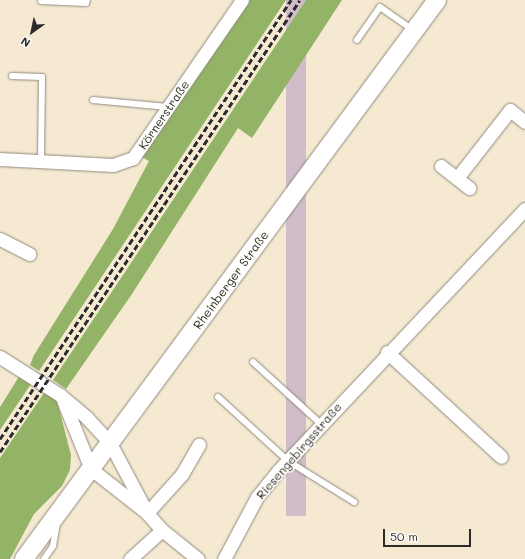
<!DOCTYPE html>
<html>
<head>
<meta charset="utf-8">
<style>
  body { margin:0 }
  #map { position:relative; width:525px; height:559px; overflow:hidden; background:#f5e9d2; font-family:Mali,sans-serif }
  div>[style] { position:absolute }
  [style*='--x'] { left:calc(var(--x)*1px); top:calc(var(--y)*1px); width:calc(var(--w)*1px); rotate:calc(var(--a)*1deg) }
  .industrial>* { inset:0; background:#d1bdc9; transform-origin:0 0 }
  .forest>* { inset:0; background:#93b467 }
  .roads { filter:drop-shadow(0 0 1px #908a7e) drop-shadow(0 0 1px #908a7e) }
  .service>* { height:6px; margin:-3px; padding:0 3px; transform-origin:3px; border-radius:3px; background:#fff }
  .minor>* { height:13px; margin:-6.5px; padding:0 6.5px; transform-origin:6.5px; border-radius:6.5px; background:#fff }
  .secondary>* { height:18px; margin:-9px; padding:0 9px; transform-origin:9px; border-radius:9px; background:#fff }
  .rail>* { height:3px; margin-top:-1.5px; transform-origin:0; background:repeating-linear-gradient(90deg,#2b2b2b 0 6px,transparent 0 9px) }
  span { translate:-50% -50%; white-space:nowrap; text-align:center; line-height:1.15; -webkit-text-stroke:3.5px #fdfcf7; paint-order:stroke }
  .street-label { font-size:12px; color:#2b2b2b }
  .north { position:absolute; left:12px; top:12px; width:40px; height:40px; -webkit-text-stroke:3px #fdfcf7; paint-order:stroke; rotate:213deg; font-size:11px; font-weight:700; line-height:16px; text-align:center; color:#2b2b2b }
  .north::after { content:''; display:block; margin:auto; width:14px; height:18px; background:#2b2b2b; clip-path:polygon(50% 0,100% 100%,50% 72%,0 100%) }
  .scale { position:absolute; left:383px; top:529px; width:88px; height:18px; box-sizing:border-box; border:2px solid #2b2b2b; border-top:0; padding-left:5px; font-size:12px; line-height:14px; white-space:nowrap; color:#2b2b2b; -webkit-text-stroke:3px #fdfcf7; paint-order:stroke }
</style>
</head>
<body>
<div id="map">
  <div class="industrial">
    <i style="left:286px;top:0;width:20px;height:516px"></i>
  </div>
  <div class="forest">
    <i style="clip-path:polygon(248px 0,286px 0,39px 371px,30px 365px,34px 355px,113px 229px,149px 161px,142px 157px)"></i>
    <i style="clip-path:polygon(306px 0,342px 0,252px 138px,238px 128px,132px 294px,66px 389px,53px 380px)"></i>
    <i style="clip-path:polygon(20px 375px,33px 381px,0 430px,0 407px)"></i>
    <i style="clip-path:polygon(46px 390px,57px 401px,71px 455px,70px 470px,62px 486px,34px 514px,10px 559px,0 559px,0 458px)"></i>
  </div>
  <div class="roads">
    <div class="service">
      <i style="--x:41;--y:1;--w:45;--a:2.5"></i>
      <i style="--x:86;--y:3;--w:3;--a:-72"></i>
      <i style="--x:357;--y:40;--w:40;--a:-55.1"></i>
      <i style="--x:380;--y:7;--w:40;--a:34.9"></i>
      <i style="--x:12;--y:76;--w:30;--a:2"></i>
      <i style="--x:42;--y:77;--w:84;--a:90.7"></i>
      <i style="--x:93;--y:100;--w:75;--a:5.3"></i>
      <i style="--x:253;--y:362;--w:92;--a:42.4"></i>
      <i style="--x:218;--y:397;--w:95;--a:42.4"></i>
      <i style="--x:288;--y:461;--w:78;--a:31.8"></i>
      <i style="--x:44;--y:559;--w:16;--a:-55"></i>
      <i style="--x:53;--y:546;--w:22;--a:-80"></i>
    </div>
    <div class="minor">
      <i style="--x:0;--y:159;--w:113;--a:3"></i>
      <i style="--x:113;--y:165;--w:21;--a:-19"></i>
      <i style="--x:133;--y:158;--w:192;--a:-55.4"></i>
      <i style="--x:441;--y:166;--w:36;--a:38"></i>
      <i style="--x:457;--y:178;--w:86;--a:-52.1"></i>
      <i style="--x:510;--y:110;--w:19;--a:39"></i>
      <i style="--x:0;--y:239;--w:33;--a:27"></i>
      <i style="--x:387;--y:352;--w:155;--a:42.6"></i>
      <i style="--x:0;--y:357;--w:71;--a:32.3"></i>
      <i style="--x:60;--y:395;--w:35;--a:40"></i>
      <i style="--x:87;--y:418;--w:34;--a:47"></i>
      <i style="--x:110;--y:443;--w:79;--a:62.1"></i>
      <i style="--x:147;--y:513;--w:23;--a:49"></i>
      <i style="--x:162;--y:530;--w:46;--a:38.9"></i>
      <i style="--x:63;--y:400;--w:74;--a:67.9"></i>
      <i style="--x:91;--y:469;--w:70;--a:38"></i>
      <i style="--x:147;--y:513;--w:52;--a:-48.1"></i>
      <i style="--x:182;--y:474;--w:34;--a:-60"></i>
      <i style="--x:130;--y:559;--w:43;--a:-42.2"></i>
      <i style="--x:224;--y:559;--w:70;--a:-62"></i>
      <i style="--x:257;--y:497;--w:33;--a:-51"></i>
      <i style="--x:278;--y:471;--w:360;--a:-46.7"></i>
    </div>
    <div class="secondary">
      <i style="--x:24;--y:559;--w:695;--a:-53.54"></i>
    </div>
  </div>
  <div class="rail">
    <i style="--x:0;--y:439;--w:527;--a:-56.46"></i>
    <i style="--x:0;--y:452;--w:542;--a:-56.43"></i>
  </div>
  <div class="street-label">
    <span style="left:164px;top:115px;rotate:-56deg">Körnerstraße</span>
    <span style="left:231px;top:280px;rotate:-54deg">Rheinberger Straße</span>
    <span style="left:299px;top:451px;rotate:-49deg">Riesengebirgsstraße</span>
  </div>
  <div class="north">N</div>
  <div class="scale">50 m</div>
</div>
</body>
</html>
